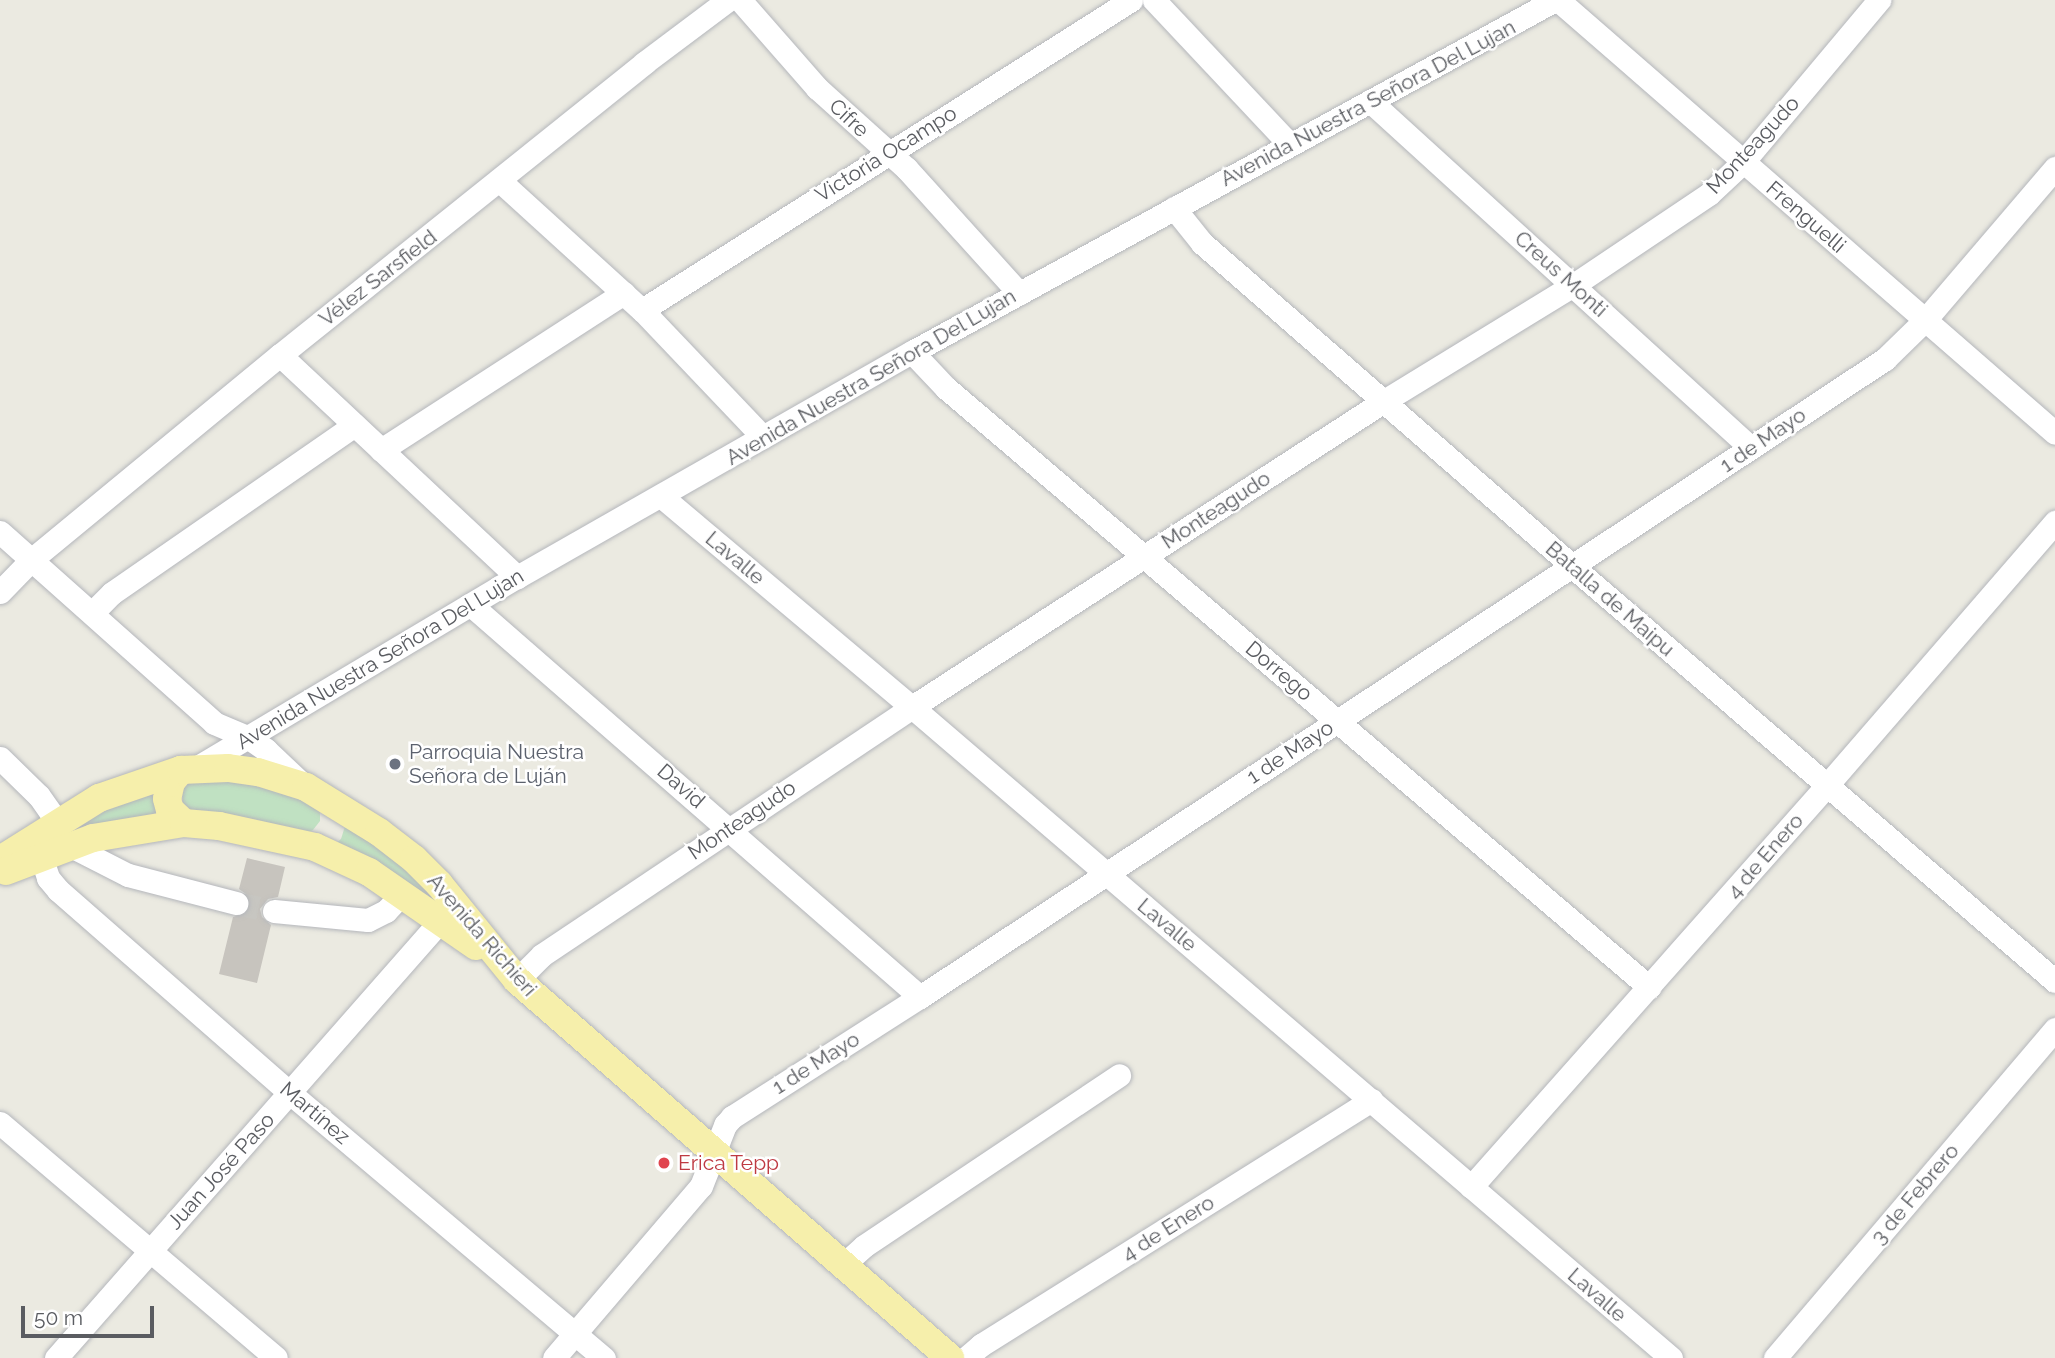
<!DOCTYPE html>
<html>
<head>
<meta charset="utf-8">
<style>
  body { margin:0 }
  #map { position:relative; width:2055px; height:1358px; overflow:hidden; background:#ebeae1; font-family:Raleway,sans-serif }
  div>[style] { position:absolute }
  [style*='--x'] { left:calc(var(--x)*1px); top:calc(var(--y)*1px); width:calc(var(--w)*1px); rotate:calc(var(--a)*1deg) }
  .green>* { inset:0; background:#c0e1c2 }
  .building>* { inset:0; background:#c7c4be }
  .minor-tunnel>* { height:23px; margin-top:-11.5px; transform-origin:0; background:repeating-linear-gradient(90deg,#c7c6c1 0 23px,transparent 0 34px) }
  .roads { filter:drop-shadow(0 0 2px #b4b6bb) drop-shadow(0 0 2px #b4b6bb) }
  .minor>* { height:23px; margin:-11.5px; padding:0 11.5px; transform-origin:11.5px; border-radius:11.5px; background:#fff }
  .major>* { height:28px; margin:-14px; padding:0 14px; transform-origin:14px; border-radius:14px; background:#f6efab }
  .dots>* { width:19px; height:19px; translate:-50% -50%; box-sizing:border-box; border:4px solid #fff; border-radius:50% }
  span { translate:-50% -50%; white-space:nowrap; text-align:center; line-height:1.15; -webkit-text-stroke:5px #fff; paint-order:stroke }
  .street-label { font-size:21px; color:#5a5c61 }
  .worship-label { font-size:21px; color:#5b616d }
  .left { translate:0 -50%; text-align:left }
  .health-label { font-size:21px; color:#be3a42 }
  .scale { position:absolute; left:21px; top:1306px; width:133px; height:32px; box-sizing:border-box; border:4px solid #5a5c61; border-top:0; padding-left:9px; font-size:21px; line-height:24px; white-space:nowrap; color:#5a5c61; -webkit-text-stroke:5px #fff; paint-order:stroke }
</style>
</head>
<body>
<div id="map">
  <div class="green">
    <i style="clip-path:polygon(248px 780px,298px 792px,320px 811px,320px 821px,313px 830px,302px 835px,190px 814px,183px 803px,182px 791px,188px 782px)"></i>
    <i style="clip-path:polygon(157px 787px,160px 818px,78px 830px,80px 819px)"></i>
    <i style="clip-path:polygon(347px 820px,382px 844px,452px 912px,335px 844px,341px 839px)"></i>
  </div>
  <div class="building">
    <i style="clip-path:polygon(247px 858px,285px 867px,278px 897px,268px 899px,260px 909px,262px 917px,271px 925px,257px 983px,219px 974px,233px 917px,245px 913px,250px 906px,246px 894px,239px 889px)"></i>
  </div>
  <div class="minor-tunnel">
    <i style="--x:236;--y:903;--w:39;--a:12"></i>
  </div>
  <div class="roads">
    <div class="minor">
      <i style="--x:740;--y:0;--w:117;--a:48.8"></i>
      <i style="--x:817;--y:88;--w:120;--a:42"></i>
      <i style="--x:906;--y:168;--w:169;--a:47.9"></i>
      <i style="--x:1154;--y:0;--w:197;--a:46.8"></i>
      <i style="--x:1558;--y:0;--w:659;--a:41.06"></i>
      <i style="--x:1370;--y:101;--w:515;--a:42.33"></i>
      <i style="--x:500;--y:181;--w:192;--a:42.3"></i>
      <i style="--x:642;--y:310;--w:175;--a:46.4"></i>
      <i style="--x:1174;--y:208;--w:45;--a:51.3"></i>
      <i style="--x:1202;--y:243;--w:493;--a:41.1"></i>
      <i style="--x:1573;--y:567;--w:635;--a:40.66"></i>
      <i style="--x:642;--y:310;--w:579;--a:-32.37"></i>
      <i style="--x:912;--y:352;--w:50;--a:46.6"></i>
      <i style="--x:946;--y:388;--w:924;--a:40.43"></i>
      <i style="--x:280;--y:355;--w:325;--a:43.1"></i>
      <i style="--x:381;--y:450;--w:289;--a:-32.9"></i>
      <i style="--x:661;--y:496;--w:328;--a:40.1"></i>
      <i style="--x:912;--y:707;--w:1000;--a:40.62"></i>
      <i style="--x:0;--y:532;--w:287;--a:41.7"></i>
      <i style="--x:214;--y:723;--w:38;--a:23"></i>
      <i style="--x:249;--y:738;--w:21;--a:35"></i>
      <i style="--x:266;--y:750;--w:51;--a:43.4"></i>
      <i style="--x:0;--y:592;--w:45;--a:-45.9"></i>
      <i style="--x:31;--y:560;--w:323;--a:-39.5"></i>
      <i style="--x:280;--y:355;--w:467;--a:-38.7"></i>
      <i style="--x:644;--y:63;--w:105;--a:-36.9"></i>
      <i style="--x:471;--y:605;--w:596;--a:41.12"></i>
      <i style="--x:92;--y:613;--w:28;--a:-45"></i>
      <i style="--x:112;--y:593;--w:295;--a:-34.7"></i>
      <i style="--x:0;--y:758;--w:54;--a:44.3"></i>
      <i style="--x:39;--y:796;--w:32;--a:55"></i>
      <i style="--x:196;--y:768;--w:374;--a:-30.8"></i>
      <i style="--x:517;--y:577;--w:455;--a:-29.7"></i>
      <i style="--x:912;--y:352;--w:733;--a:-28.7"></i>
      <i style="--x:69;--y:845;--w:66;--a:27"></i>
      <i style="--x:128;--y:875;--w:112;--a:14.5"></i>
      <i style="--x:41;--y:856;--w:23;--a:72"></i>
      <i style="--x:48;--y:878;--w:16;--a:50"></i>
      <i style="--x:58;--y:890;--w:308;--a:41.2"></i>
      <i style="--x:290;--y:1093;--w:411;--a:40.2"></i>
      <i style="--x:274;--y:911;--w:94;--a:5.5"></i>
      <i style="--x:368;--y:920;--w:20;--a:-27"></i>
      <i style="--x:386;--y:911;--w:23;--a:-47"></i>
      <i style="--x:517;--y:980;--w:35;--a:-45"></i>
      <i style="--x:542;--y:955;--w:445;--a:-33.8"></i>
      <i style="--x:912;--y:707;--w:563;--a:-32.96"></i>
      <i style="--x:1384;--y:401;--w:224;--a:-31.5"></i>
      <i style="--x:1575;--y:284;--w:161;--a:-33.9"></i>
      <i style="--x:1709;--y:194;--w:47;--a:-43.3"></i>
      <i style="--x:1743;--y:162;--w:212;--a:-50"></i>
      <i style="--x:0;--y:1123;--w:362;--a:40.4"></i>
      <i style="--x:1471;--y:1187;--w:538;--a:-48.46"></i>
      <i style="--x:1828;--y:784;--w:347;--a:-49.1"></i>
      <i style="--x:843;--y:1265;--w:28;--a:-42"></i>
      <i style="--x:864;--y:1246;--w:307;--a:-33.8"></i>
      <i style="--x:56;--y:1358;--w:583;--a:-48.68"></i>
      <i style="--x:554;--y:1358;--w:226;--a:-49.5"></i>
      <i style="--x:701;--y:1186;--w:66;--a:-68.5"></i>
      <i style="--x:725;--y:1125;--w:11;--a:-49"></i>
      <i style="--x:732;--y:1117;--w:223;--a:-32.6"></i>
      <i style="--x:920;--y:997;--w:1157;--a:-33.47"></i>
      <i style="--x:1885;--y:359;--w:56;--a:-44.3"></i>
      <i style="--x:1925;--y:320;--w:200;--a:-49.5"></i>
      <i style="--x:966;--y:1358;--w:20;--a:-41"></i>
      <i style="--x:981;--y:1345;--w:461;--a:-32.1"></i>
      <i style="--x:1775;--y:1358;--w:432;--a:-49.6"></i>
    </div>
    <div class="major">
      <i style="--x:181;--y:770;--w:16;--a:130"></i>
      <i style="--x:171;--y:782;--w:17;--a:103"></i>
      <i style="--x:167;--y:799;--w:11;--a:75"></i>
      <i style="--x:170;--y:810;--w:19;--a:43"></i>
      <i style="--x:0;--y:860;--w:117;--a:-32.1"></i>
      <i style="--x:99;--y:798;--w:87;--a:-18.9"></i>
      <i style="--x:181;--y:770;--w:47;--a:-2.4"></i>
      <i style="--x:228;--y:768;--w:30;--a:8"></i>
      <i style="--x:258;--y:772;--w:50;--a:17.4"></i>
      <i style="--x:306;--y:787;--w:86;--a:31.7"></i>
      <i style="--x:379;--y:832;--w:44;--a:37.6"></i>
      <i style="--x:414;--y:859;--w:35;--a:45"></i>
      <i style="--x:439;--y:884;--w:124;--a:50.9"></i>
      <i style="--x:517;--y:980;--w:575;--a:41.12"></i>
      <i style="--x:6;--y:871;--w:93;--a:-20.8"></i>
      <i style="--x:93;--y:838;--w:92;--a:-9.4"></i>
      <i style="--x:184;--y:823;--w:35;--a:5"></i>
      <i style="--x:219;--y:826;--w:98;--a:12.3"></i>
      <i style="--x:315;--y:847;--w:60;--a:24.8"></i>
      <i style="--x:369;--y:872;--w:130;--a:34.7"></i>
    </div>
  </div>
  <div class="dots">
    <i style="left:395px;top:764px;background:#6b7280"></i>
    <i style="left:664px;top:1163px;background:#e0444e"></i>
  </div>
  <div class="street-label">
    <span style="left:1368px;top:103px;rotate:-28deg">Avenida Nuestra Señora Del Lujan</span>
    <span style="left:849px;top:118px;rotate:43deg">Cifre</span>
    <span style="left:1753px;top:145px;rotate:-47deg">Monteagudo</span>
    <span style="left:886px;top:154px;rotate:-32deg">Victoria Ocampo</span>
    <span style="left:1806px;top:217px;rotate:41deg">Frenguelli</span>
    <span style="left:1561px;top:274px;rotate:42deg">Creus Monti</span>
    <span style="left:378px;top:278px;rotate:-38deg">Vélez Sarsfield</span>
    <span style="left:871px;top:377px;rotate:-30deg">Avenida Nuestra Señora Del Lujan</span>
    <span style="left:1763px;top:440px;rotate:-34deg">1 de Mayo</span>
    <span style="left:1216px;top:510px;rotate:-33deg">Monteagudo</span>
    <span style="left:735px;top:558px;rotate:40deg">Lavalle</span>
    <span style="left:1610px;top:599px;rotate:41deg">Batalla de Maipu</span>
    <span style="left:380px;top:659px;rotate:-31deg">Avenida Nuestra Señora Del Lujan</span>
    <span style="left:1279px;top:671px;rotate:40deg">Dorrego</span>
    <span style="left:1290px;top:752px;rotate:-33deg">1 de Mayo</span>
    <span style="left:681px;top:786px;rotate:41deg">David</span>
    <span style="left:742px;top:820px;rotate:-34deg">Monteagudo</span>
    <span style="left:1765px;top:856px;rotate:-49deg">4 de Enero</span>
    <span style="left:1167px;top:925px;rotate:40deg">Lavalle</span>
    <span style="left:482px;top:935px;rotate:49deg">Avenida Richieri</span>
    <span style="left:816px;top:1063px;rotate:-32deg">1 de Mayo</span>
    <span style="left:315px;top:1113px;rotate:40deg">Martínez</span>
    <span style="left:221px;top:1171px;rotate:-48deg">Juan José Paso</span>
    <span style="left:1915px;top:1194px;rotate:-50deg">3 de Febrero</span>
    <span style="left:1168px;top:1228px;rotate:-32deg">4 de Enero</span>
    <span style="left:1597px;top:1295px;rotate:41deg">Lavalle</span>
  </div>
  <div class="worship-label">
    <span class="left" style="left:409px;top:764px">Parroquia Nuestra<br>Señora de Luján</span>
  </div>
  <div class="health-label">
    <span class="left" style="left:678px;top:1163px">Erica Tepp</span>
  </div>
  <div class="scale">50 m</div>
</div>
</body>
</html>
